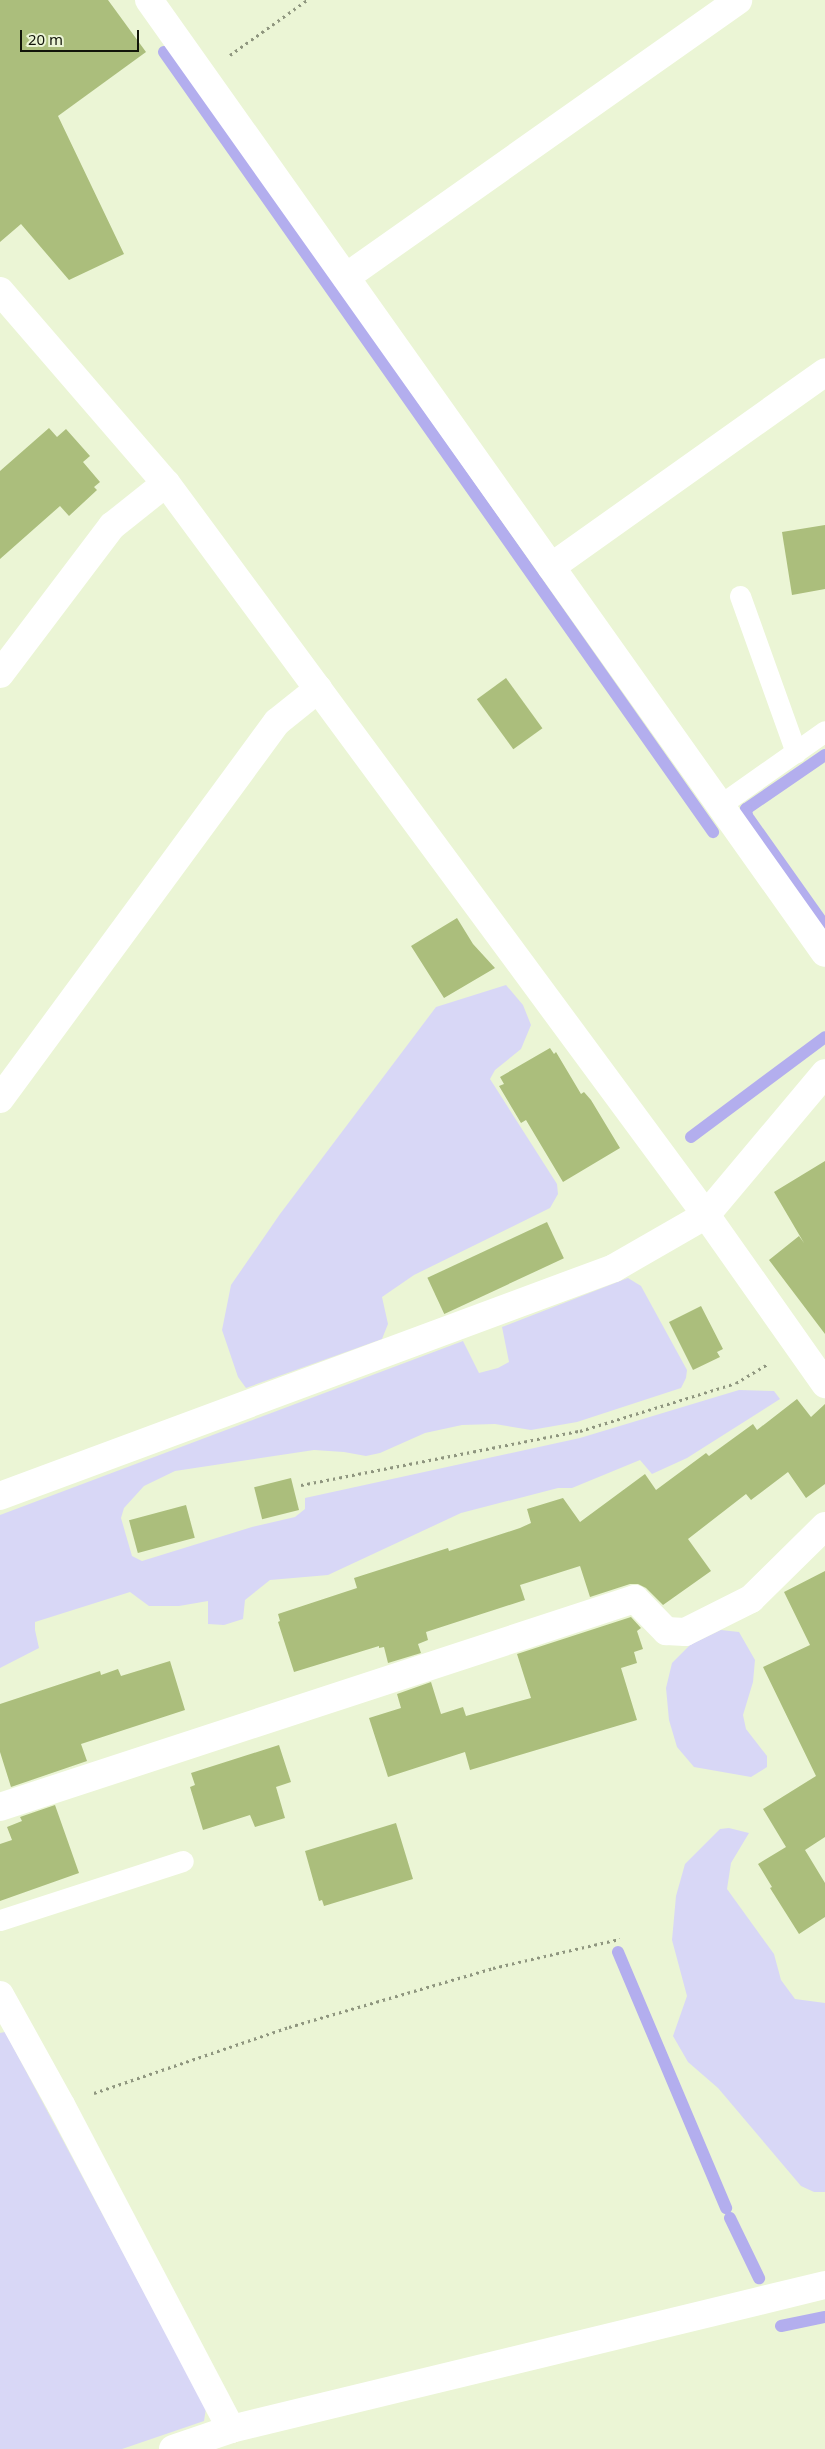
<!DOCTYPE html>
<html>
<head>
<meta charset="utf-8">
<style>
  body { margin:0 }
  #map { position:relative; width:825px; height:2449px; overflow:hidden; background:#ebf5d5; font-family:"Noto Sans",sans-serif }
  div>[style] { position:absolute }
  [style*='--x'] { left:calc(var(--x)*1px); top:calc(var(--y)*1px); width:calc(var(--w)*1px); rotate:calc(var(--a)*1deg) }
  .green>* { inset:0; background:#d8d7f6 }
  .stream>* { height:12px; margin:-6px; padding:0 6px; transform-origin:6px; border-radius:6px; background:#b3aeee }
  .building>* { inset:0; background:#abbe7c; transform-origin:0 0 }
  .path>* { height:3px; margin-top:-1.5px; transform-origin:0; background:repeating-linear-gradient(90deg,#8f967f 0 2.5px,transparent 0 6.5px) }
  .service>* { height:21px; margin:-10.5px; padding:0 10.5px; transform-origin:10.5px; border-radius:10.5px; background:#fff }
  .minor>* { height:28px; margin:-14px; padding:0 14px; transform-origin:14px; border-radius:14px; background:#fff }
  .tertiary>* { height:28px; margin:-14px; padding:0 14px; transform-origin:14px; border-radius:14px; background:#fff }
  span { translate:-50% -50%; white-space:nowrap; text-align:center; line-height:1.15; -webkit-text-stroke:4.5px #ebf5d5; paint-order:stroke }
  .scale { position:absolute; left:20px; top:30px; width:119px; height:22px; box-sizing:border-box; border:2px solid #12150a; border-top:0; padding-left:6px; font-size:15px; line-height:18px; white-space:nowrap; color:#12150a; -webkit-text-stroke:4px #ebf5d5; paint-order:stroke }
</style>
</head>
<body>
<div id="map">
  <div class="green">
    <i style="clip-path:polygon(506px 985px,523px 1005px,531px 1025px,521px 1049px,495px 1070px,490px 1079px,557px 1184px,558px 1194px,550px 1208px,414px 1275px,382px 1297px,388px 1324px,382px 1339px,246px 1388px,238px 1377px,222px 1330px,231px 1285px,280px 1214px,436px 1007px)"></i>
    <i style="clip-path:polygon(628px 1278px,641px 1286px,687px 1370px,686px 1378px,681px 1388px,577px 1422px,531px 1430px,495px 1424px,462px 1425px,425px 1433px,380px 1453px,366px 1456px,344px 1452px,314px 1450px,175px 1471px,144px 1486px,124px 1508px,121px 1518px,132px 1556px,142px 1561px,252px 1527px,295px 1517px,305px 1509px,305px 1498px,580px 1438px,739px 1390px,774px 1391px,780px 1399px,687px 1458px,652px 1474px,640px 1460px,572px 1488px,558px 1488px,461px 1513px,328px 1575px,270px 1580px,245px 1600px,243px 1619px,224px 1625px,208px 1624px,208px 1601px,179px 1606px,149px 1606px,130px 1592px,35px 1622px,35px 1630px,39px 1648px,0 1668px,0 1515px,463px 1341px,479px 1373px,498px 1368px,509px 1362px,502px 1327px)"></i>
    <i style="clip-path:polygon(721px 1630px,739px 1632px,755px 1660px,753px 1682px,743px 1715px,746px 1729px,767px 1756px,767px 1767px,751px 1777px,694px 1767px,677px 1747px,669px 1720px,666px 1688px,672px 1663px,690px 1645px)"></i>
    <i style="clip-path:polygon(729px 1828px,749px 1833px,731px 1863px,727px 1889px,774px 1954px,781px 1980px,795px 1999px,825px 2003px,825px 2192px,814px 2192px,801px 2186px,718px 2088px,688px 2062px,673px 2036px,687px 1996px,672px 1940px,676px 1896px,685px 1864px,720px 1829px)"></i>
    <i style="clip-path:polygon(5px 2032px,206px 2408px,204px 2421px,122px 2449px,0 2449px,0 2033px)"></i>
  </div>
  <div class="stream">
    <i style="--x:164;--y:52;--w:954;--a:54.86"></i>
    <i style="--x:825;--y:755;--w:96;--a:145.6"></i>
    <i style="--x:746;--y:809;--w:7;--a:82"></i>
    <i style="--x:747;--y:816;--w:135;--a:54.7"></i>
    <i style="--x:691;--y:1137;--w:167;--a:-36.7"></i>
    <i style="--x:618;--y:1952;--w:278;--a:67.1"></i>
    <i style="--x:730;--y:2218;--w:67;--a:64.2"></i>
    <i style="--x:781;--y:2326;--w:45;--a:-11.6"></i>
  </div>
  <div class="building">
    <i style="clip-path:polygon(0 0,108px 0,146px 52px,58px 116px,124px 254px,69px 280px,21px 224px,0 242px)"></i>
    <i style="clip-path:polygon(49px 428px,57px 437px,66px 429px,90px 456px,83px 462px,100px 482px,94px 487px,97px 490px,69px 516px,60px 506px,0 559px,0 471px)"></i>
    <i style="clip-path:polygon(825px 525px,825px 589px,792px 595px,782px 532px)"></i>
    <i style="left:506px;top:678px;width:62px;height:36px;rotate:54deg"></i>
    <i style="clip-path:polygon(457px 918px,473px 944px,495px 968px,444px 998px,411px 946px)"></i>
    <i style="clip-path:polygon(550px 1048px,554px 1054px,556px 1052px,581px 1094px,584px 1092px,591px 1100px,620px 1148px,563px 1182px,526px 1120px,521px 1123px,499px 1086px,504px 1084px,500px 1077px)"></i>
    <i style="clip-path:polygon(825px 1161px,825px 1334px,769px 1260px,799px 1236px,804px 1243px,774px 1192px)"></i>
    <i style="left:547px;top:1222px;width:40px;height:132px;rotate:65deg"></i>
    <i style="clip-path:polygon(701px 1306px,723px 1349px,717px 1352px,720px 1357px,693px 1370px,669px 1322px)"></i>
    <i style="clip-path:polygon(797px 1399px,811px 1417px,825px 1404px,825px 1484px,806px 1498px,788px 1472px,751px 1500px,746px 1494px,688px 1539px,711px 1571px,663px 1605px,646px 1588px,638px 1584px,630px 1584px,590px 1597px,580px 1566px,520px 1585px,525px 1600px,426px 1632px,428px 1640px,418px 1644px,421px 1653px,388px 1663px,384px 1647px,379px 1648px,379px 1646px,294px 1672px,278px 1622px,280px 1621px,278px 1614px,357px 1588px,354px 1578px,448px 1548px,449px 1551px,520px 1528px,531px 1523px,527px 1509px,563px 1498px,580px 1522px,645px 1474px,656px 1490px,706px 1453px,709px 1456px,753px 1424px,757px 1430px)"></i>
    <i style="left:291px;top:1478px;width:33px;height:38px;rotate:76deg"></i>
    <i style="left:186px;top:1505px;width:34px;height:59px;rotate:75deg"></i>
    <i style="clip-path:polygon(825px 1571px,825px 1837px,805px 1850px,825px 1883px,825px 1917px,799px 1934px,770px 1888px,772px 1887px,758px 1864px,786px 1847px,763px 1809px,816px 1776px,763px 1667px,810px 1645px,784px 1592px)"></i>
    <i style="clip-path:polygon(631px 1617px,641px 1628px,637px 1631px,643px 1649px,634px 1652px,637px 1663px,621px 1668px,637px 1720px,470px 1770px,465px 1752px,388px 1777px,369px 1718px,401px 1708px,397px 1694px,431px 1682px,441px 1714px,463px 1707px,466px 1716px,531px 1698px,517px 1654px)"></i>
    <i style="clip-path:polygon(170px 1661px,185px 1710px,81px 1744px,87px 1761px,11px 1787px,0 1752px,0 1704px,100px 1671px,101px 1675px,118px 1669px,121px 1676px)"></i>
    <i style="clip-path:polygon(279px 1745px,291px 1782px,276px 1787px,285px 1818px,255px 1827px,250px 1815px,203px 1830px,190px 1787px,195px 1785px,191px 1773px)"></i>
    <i style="clip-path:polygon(55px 1805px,79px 1873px,0 1901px,0 1844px,12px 1840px,7px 1827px,22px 1821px,20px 1817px)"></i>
    <i style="clip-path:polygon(396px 1823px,413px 1879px,324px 1906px,322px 1900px,319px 1901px,305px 1851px)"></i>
  </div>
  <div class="path">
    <i style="--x:230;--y:55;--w:95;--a:-35.5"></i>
    <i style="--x:301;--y:1485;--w:284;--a:-11"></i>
    <i style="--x:580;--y:1431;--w:163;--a:-17.1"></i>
    <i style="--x:736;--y:1383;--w:37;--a:-31"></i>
    <i style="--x:94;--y:2093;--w:206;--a:-18.7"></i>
    <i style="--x:289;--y:2027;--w:212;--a:-16.1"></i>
    <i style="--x:493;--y:1968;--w:130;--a:-12.9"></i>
  </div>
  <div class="service">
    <i style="--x:740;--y:596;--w:166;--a:70.3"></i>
    <i style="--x:720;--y:805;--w:128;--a:-35.2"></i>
    <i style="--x:0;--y:1920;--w:192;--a:-17.9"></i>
  </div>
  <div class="minor">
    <i style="--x:149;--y:0;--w:1168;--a:54.65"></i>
    <i style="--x:346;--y:277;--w:480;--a:-35.2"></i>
    <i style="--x:551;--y:567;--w:336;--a:-35.4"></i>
    <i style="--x:0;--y:674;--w:186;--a:-52.9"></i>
    <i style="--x:112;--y:526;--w:69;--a:-38.5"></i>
    <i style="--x:0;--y:1099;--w:468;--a:-53.7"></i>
    <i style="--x:277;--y:722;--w:53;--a:-38.8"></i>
    <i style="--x:706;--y:1215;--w:207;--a:54.8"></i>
    <i style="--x:0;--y:1496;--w:655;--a:-20.37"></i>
    <i style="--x:614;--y:1268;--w:106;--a:-29.9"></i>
    <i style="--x:706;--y:1215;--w:185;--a:-50"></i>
    <i style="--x:0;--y:1807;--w:668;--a:-18.14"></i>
    <i style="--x:635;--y:1599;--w:45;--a:45.9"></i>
    <i style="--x:666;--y:1631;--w:19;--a:3"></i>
    <i style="--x:685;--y:1632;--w:74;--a:-26.6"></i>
    <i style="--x:751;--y:1599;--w:104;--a:-44.6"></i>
    <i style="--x:0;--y:1995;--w:126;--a:61"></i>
    <i style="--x:61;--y:2105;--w:366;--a:62.3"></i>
    <i style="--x:173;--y:2449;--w:61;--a:-19"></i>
    <i style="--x:231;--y:2429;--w:611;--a:-13.63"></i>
  </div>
  <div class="tertiary">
    <i style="--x:0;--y:291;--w:254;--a:49.2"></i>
    <i style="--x:166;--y:483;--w:910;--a:53.58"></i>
  </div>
  <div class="scale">20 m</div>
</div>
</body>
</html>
